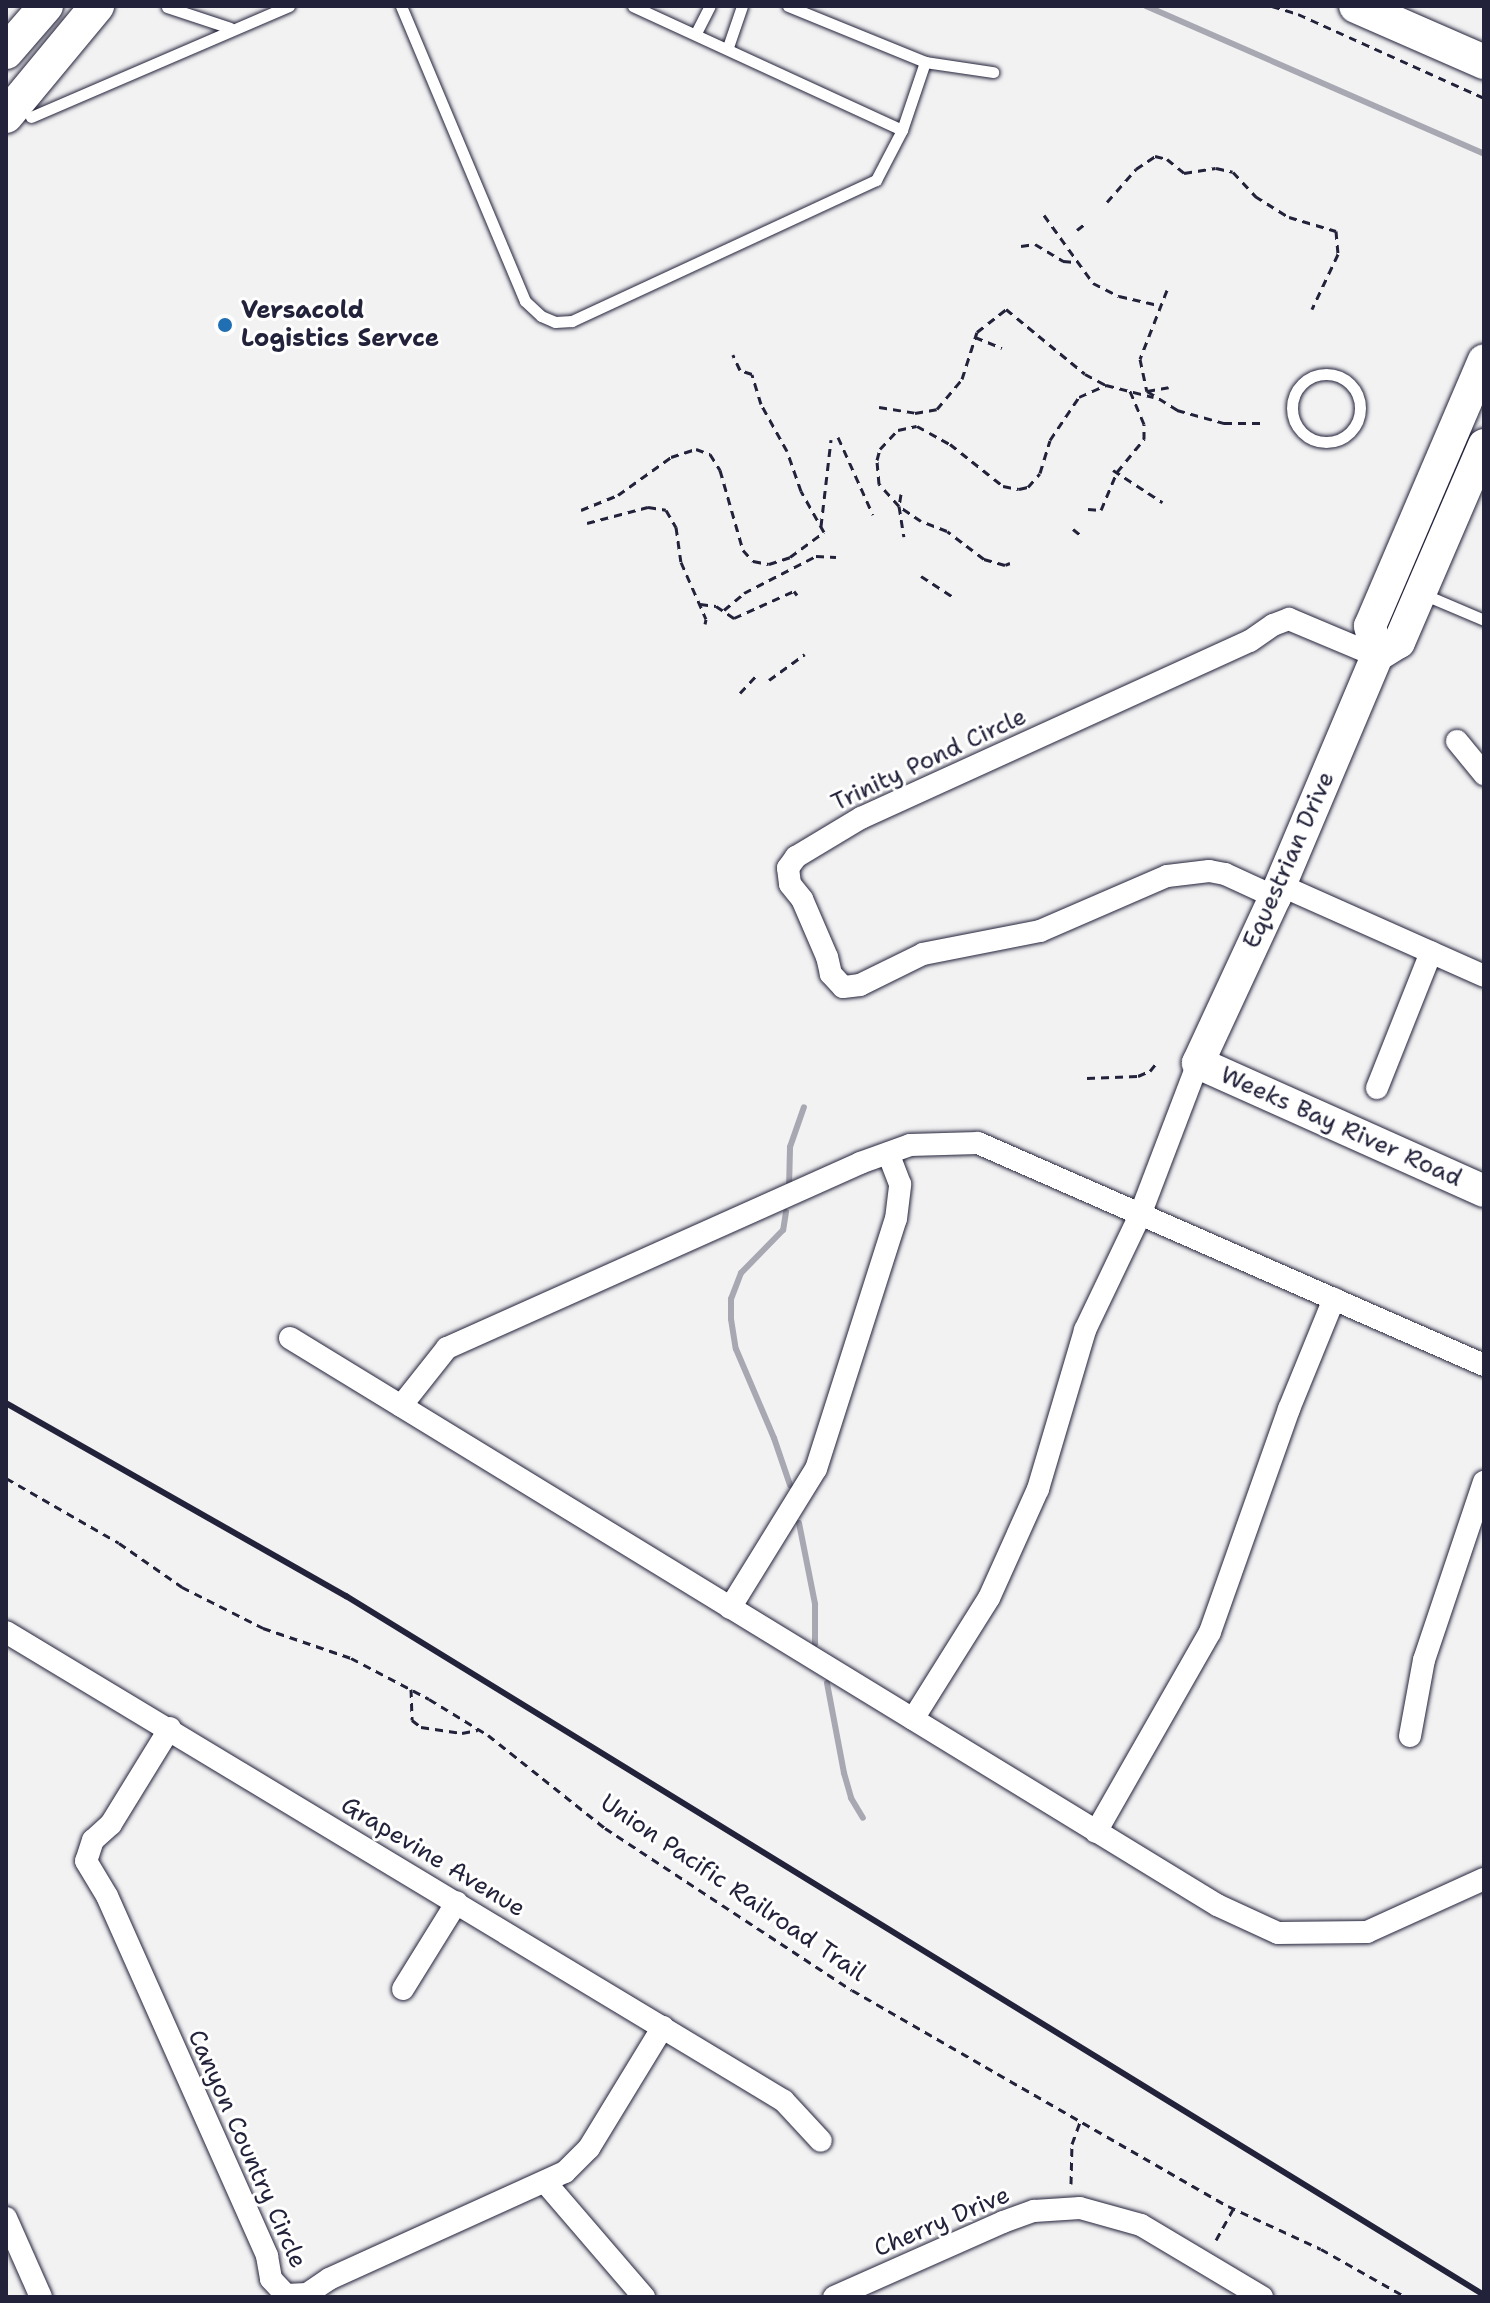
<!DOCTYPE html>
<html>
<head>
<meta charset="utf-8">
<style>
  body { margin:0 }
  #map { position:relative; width:1490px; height:2303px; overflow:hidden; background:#f2f2f3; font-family:"Shantell Sans",sans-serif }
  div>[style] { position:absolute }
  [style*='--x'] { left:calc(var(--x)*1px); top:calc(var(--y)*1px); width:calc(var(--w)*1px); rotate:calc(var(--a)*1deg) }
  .stream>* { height:6px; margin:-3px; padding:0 3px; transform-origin:3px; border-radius:3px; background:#a8a8b2 }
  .path>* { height:3px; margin-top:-1.5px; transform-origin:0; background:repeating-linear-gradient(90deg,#22223b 0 8px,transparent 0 14px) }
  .roads { filter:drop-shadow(0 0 2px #22223b) drop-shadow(0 0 2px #22223b) }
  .lane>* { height:11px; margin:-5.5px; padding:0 5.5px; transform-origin:5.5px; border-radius:5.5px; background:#fff }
  .lane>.ring { margin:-5.5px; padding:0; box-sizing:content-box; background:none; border:11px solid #fff; border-radius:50% }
  .street>* { height:22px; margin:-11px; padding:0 11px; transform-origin:11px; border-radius:11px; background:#fff }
  .secondary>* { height:32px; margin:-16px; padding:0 16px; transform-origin:16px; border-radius:16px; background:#fff }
  .primary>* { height:34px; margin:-17px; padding:0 17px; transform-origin:17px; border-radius:17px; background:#fff }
  .rail>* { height:6px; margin:-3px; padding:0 3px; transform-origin:3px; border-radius:3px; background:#22223b }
  .dots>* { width:22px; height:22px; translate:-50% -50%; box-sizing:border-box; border:4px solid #fff; border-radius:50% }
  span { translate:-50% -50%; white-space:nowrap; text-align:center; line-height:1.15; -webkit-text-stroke:6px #fff; paint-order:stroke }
  .poi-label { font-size:24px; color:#22223b; font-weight:700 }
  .left { translate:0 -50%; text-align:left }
  .street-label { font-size:24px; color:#22223b }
  .frame { position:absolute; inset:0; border:8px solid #22223b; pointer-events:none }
</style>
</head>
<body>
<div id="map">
  <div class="stream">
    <i style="--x:1146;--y:6;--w:369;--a:23.6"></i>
    <i style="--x:789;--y:1189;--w:42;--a:-88.6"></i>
    <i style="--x:790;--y:1147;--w:42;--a:-70.7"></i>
    <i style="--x:786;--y:1212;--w:18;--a:99"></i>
    <i style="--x:783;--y:1230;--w:60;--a:134.3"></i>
    <i style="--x:741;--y:1273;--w:28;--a:111"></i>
    <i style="--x:731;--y:1299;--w:20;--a:90"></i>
    <i style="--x:731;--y:1319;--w:30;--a:81"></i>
    <i style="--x:736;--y:1349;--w:97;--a:66.9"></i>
    <i style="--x:774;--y:1438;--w:50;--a:71.2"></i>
    <i style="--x:799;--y:1523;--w:83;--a:78.8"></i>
    <i style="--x:815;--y:1604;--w:40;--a:90"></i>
    <i style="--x:827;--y:1683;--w:92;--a:79.3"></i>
    <i style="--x:844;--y:1773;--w:26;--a:74"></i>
    <i style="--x:851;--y:1798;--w:23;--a:59"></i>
  </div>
  <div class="path">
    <i style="--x:1272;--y:6;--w:27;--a:17"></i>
    <i style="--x:1298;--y:14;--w:204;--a:24.3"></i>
    <i style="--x:1107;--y:202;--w:44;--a:-48.7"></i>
    <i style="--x:1136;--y:169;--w:23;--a:-34"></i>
    <i style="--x:1155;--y:156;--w:12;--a:14"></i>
    <i style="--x:1167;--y:159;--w:22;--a:39"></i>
    <i style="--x:1184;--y:173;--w:32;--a:-9"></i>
    <i style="--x:1216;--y:168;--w:17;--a:13"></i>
    <i style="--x:1233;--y:172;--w:33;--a:47"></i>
    <i style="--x:1255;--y:196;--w:40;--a:32"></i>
    <i style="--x:1289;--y:217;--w:49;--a:16.6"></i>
    <i style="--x:1336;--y:231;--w:23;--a:85"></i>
    <i style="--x:1338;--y:254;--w:61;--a:115.3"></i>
    <i style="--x:1044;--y:215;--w:84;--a:54.2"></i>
    <i style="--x:1093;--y:283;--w:29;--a:27"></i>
    <i style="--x:1119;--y:296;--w:39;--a:13"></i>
    <i style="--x:1077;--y:230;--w:11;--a:-38"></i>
    <i style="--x:1021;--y:246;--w:14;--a:-8"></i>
    <i style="--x:1035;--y:244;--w:33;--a:31"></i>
    <i style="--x:1063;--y:261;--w:12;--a:5"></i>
    <i style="--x:1167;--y:290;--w:74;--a:111.4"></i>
    <i style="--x:1140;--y:359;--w:33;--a:78"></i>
    <i style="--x:1147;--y:391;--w:36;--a:32"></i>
    <i style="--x:1177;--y:410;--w:49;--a:15.5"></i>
    <i style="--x:1224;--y:423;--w:38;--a:0"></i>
    <i style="--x:975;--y:337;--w:29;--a:22"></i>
    <i style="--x:1147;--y:391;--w:22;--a:-10"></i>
    <i style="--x:879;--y:407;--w:36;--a:9"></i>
    <i style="--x:915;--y:413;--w:22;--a:-10"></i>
    <i style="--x:937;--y:409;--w:39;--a:-50"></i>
    <i style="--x:962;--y:379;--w:49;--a:-72.3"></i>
    <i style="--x:977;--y:332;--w:37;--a:-38"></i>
    <i style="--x:1006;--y:309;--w:102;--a:39.4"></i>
    <i style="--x:1085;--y:374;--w:24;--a:28"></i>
    <i style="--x:1106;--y:385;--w:49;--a:14.3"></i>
    <i style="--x:838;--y:437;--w:85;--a:65.8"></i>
    <i style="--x:1113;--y:470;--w:59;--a:33.1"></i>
    <i style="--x:901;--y:494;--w:12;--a:99"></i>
    <i style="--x:899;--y:506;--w:31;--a:81"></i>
    <i style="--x:1088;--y:509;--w:13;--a:4"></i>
    <i style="--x:1101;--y:510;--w:41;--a:-67.2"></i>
    <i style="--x:1117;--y:472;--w:43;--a:-50.7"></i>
    <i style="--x:1144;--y:439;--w:15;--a:-90"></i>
    <i style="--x:1144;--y:424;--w:38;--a:-113"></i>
    <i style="--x:581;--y:510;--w:40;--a:-22"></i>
    <i style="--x:618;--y:495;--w:65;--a:-35.6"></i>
    <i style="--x:671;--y:457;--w:26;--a:-18"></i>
    <i style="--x:696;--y:449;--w:15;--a:20"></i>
    <i style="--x:710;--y:454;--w:19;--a:58"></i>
    <i style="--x:720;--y:470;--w:83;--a:74"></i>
    <i style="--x:743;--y:550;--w:15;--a:48"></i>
    <i style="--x:753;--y:561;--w:16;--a:11"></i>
    <i style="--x:769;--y:564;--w:22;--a:-18"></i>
    <i style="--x:790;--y:557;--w:42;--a:-36.3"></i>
    <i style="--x:824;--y:532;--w:47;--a:-119.3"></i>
    <i style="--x:801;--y:491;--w:42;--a:-109.3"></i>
    <i style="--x:787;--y:451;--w:54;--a:-119"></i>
    <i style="--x:761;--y:404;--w:31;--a:-107"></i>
    <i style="--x:752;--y:374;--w:13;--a:-162"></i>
    <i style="--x:740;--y:370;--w:17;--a:-115"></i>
    <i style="--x:587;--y:523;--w:63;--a:-14.7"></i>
    <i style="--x:648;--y:507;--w:18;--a:9"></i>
    <i style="--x:666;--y:510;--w:20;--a:60"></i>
    <i style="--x:676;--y:527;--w:35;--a:82"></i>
    <i style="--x:681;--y:562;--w:62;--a:66.3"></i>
    <i style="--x:706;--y:619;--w:5;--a:101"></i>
    <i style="--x:821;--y:526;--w:87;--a:-83.4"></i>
    <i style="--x:1073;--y:529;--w:13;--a:39"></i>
    <i style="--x:1010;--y:563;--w:5;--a:158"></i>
    <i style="--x:1005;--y:565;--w:22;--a:-164"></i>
    <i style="--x:984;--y:559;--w:46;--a:-142.9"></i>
    <i style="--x:947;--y:531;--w:28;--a:-159"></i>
    <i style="--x:921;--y:521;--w:27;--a:-146"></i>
    <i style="--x:899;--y:506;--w:30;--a:-132"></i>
    <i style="--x:879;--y:484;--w:24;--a:-95"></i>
    <i style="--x:877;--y:460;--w:11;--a:-75"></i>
    <i style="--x:880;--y:449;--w:26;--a:-47"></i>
    <i style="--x:898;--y:430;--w:19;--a:-12"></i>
    <i style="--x:917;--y:426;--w:38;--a:29"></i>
    <i style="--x:950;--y:444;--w:68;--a:38.4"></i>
    <i style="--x:1003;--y:486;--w:16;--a:11"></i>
    <i style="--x:1019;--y:489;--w:9;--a:-13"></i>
    <i style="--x:1028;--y:487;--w:18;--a:-49"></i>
    <i style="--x:1040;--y:473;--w:34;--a:-73"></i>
    <i style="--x:1050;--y:440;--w:52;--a:-56"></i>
    <i style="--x:1079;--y:397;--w:30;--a:-24"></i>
    <i style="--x:921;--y:576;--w:37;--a:33"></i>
    <i style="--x:700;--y:604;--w:16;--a:7"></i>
    <i style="--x:716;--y:606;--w:22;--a:34"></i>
    <i style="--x:734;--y:618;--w:66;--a:-24.2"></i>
    <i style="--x:794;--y:591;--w:5;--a:53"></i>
    <i style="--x:724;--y:610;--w:26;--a:-40"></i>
    <i style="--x:744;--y:593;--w:81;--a:-27.2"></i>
    <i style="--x:816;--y:556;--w:20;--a:3"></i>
    <i style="--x:769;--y:680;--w:44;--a:-35.8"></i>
    <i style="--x:740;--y:693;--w:26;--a:-47"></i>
    <i style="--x:1087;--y:1078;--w:51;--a:-2.2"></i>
    <i style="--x:1138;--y:1076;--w:13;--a:-23"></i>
    <i style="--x:1150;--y:1071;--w:13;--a:-51"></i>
    <i style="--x:6;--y:1478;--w:130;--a:29.9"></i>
    <i style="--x:119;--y:1543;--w:77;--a:34.9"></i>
    <i style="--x:182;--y:1587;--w:91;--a:26.8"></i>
    <i style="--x:263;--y:1628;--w:93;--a:18.8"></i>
    <i style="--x:351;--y:1658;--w:88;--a:27.7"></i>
    <i style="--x:429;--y:1699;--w:69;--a:31.4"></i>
    <i style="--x:488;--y:1735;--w:149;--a:38.5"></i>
    <i style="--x:605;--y:1828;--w:295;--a:33.3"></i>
    <i style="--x:852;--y:1990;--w:434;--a:29.9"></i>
    <i style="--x:1228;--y:2206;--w:102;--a:24.8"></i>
    <i style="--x:1321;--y:2249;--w:98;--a:29.5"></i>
    <i style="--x:411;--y:1689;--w:31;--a:88"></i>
    <i style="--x:412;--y:1720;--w:11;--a:38"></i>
    <i style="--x:421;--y:1727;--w:41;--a:8.3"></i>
    <i style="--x:462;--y:1733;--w:16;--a:-11"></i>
    <i style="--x:1071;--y:2184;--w:40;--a:-88.6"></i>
    <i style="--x:1072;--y:2144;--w:27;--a:-70"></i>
    <i style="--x:1216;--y:2240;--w:35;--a:-61"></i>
  </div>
  <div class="roads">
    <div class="lane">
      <i style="--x:401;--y:6;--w:320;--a:67.2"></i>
      <i style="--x:525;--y:301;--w:22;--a:43"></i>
      <i style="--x:541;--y:316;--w:15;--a:23"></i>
      <i style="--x:555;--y:322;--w:17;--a:-3"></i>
      <i style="--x:572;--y:321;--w:335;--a:-24.9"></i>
      <i style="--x:876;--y:180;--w:56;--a:-62.5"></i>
      <i style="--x:902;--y:130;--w:296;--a:-155.3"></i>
      <i style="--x:788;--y:6;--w:148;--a:22.2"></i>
      <i style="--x:167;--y:7;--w:66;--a:18.4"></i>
      <i style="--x:696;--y:33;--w:30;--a:-63"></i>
      <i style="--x:728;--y:47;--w:43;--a:-71.1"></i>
      <i style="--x:31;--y:117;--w:281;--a:-23.3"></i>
      <i style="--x:902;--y:130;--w:72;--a:-71.3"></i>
      <i style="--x:925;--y:62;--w:69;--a:8.4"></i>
      <i class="ring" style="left:1292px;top:374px;width:57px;height:57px"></i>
      <i style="--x:1423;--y:594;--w:66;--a:23.1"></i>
    </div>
    <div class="street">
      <i style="--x:1457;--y:741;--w:43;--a:50.7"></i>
      <i style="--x:1280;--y:885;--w:223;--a:24"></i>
      <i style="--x:1275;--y:897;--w:55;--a:-155.3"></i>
      <i style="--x:1225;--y:874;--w:16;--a:-169"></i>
      <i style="--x:1209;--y:871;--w:42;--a:173.2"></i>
      <i style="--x:1167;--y:876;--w:138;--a:156.6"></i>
      <i style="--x:1040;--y:931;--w:119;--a:168.9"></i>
      <i style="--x:923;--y:954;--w:70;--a:153.8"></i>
      <i style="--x:860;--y:985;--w:17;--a:173"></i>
      <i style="--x:843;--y:987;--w:18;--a:-133"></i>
      <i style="--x:831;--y:974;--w:17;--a:-103"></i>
      <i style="--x:827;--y:957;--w:63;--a:-113.3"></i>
      <i style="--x:802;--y:899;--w:19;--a:-129"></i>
      <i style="--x:790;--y:884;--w:16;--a:-97"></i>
      <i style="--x:788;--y:868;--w:14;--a:-54"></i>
      <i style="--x:796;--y:857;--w:76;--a:-31"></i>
      <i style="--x:861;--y:818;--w:427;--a:-24.5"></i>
      <i style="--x:1250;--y:641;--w:28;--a:-35"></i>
      <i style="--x:1273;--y:625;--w:17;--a:-21"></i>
      <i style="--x:1289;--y:619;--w:95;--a:22.8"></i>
      <i style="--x:1377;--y:1088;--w:146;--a:-68.3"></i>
      <i style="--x:290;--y:1338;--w:1087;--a:31.45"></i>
      <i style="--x:1217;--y:1905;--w:67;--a:24.7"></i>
      <i style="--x:1278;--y:1933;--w:89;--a:-0.6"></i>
      <i style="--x:1367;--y:1932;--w:128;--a:-24.4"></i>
      <i style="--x:401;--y:1406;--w:74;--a:-51.6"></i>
      <i style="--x:447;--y:1348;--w:453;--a:-24.1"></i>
      <i style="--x:860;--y:1163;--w:53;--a:-19.8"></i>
      <i style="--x:910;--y:1145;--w:68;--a:-1.7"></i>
      <i style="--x:978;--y:1143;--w:553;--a:23.69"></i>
      <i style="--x:730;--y:1608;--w:163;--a:-58.3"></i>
      <i style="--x:816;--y:1469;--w:262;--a:-72.3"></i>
      <i style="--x:896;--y:1219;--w:35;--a:-83"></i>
      <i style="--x:900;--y:1184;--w:33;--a:-111"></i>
      <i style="--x:6;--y:1632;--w:908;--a:31.08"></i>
      <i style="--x:784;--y:2101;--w:54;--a:47.2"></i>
      <i style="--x:913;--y:1719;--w:143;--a:-57.9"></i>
      <i style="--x:989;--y:1598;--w:120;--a:-65.8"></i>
      <i style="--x:1038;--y:1489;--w:166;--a:-73.5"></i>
      <i style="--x:1085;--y:1330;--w:127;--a:-64.4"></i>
      <i style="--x:1140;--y:1215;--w:163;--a:-69.1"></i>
      <i style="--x:170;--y:1728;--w:113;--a:121.6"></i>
      <i style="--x:111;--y:1824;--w:24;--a:138"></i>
      <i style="--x:93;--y:1840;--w:22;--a:108"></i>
      <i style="--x:86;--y:1861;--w:41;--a:59"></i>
      <i style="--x:107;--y:1896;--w:394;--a:66"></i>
      <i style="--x:267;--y:2256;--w:23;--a:80"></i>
      <i style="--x:271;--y:2279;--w:22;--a:47"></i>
      <i style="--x:286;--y:2295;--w:21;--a:-3"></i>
      <i style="--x:307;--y:2294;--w:27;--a:-34"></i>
      <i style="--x:329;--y:2279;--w:259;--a:-24.4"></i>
      <i style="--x:565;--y:2172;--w:34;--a:-45"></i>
      <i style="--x:589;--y:2148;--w:142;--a:-58.6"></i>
      <i style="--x:1410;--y:1736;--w:77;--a:-79.6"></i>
      <i style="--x:1424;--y:1660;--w:188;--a:-71.4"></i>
      <i style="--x:1096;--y:1832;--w:230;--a:-60.3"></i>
      <i style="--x:1210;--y:1632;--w:237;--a:-70.5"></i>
      <i style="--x:1289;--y:1409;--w:119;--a:-67.8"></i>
      <i style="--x:403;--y:1989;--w:102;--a:-58.2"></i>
      <i style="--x:545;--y:2182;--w:152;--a:49.3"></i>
      <i style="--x:6;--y:2218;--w:86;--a:66.1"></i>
      <i style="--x:834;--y:2297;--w:185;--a:-23.9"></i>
      <i style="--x:1003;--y:2222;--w:33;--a:-20"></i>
      <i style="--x:1034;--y:2211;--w:46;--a:-3.7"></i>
      <i style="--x:1080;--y:2208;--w:63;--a:15.6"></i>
      <i style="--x:1141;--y:2225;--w:141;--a:30.8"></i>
    </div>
    <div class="secondary">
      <i style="--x:1484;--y:445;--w:215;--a:113.3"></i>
      <i style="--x:1399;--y:642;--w:26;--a:148"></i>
      <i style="--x:1377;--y:656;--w:262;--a:112.9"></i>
      <i style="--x:1275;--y:897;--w:183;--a:114.9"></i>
      <i style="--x:1198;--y:1063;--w:313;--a:24.1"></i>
      <i style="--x:1377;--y:656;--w:31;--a:-103"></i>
      <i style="--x:1370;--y:626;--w:289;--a:-66.8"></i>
    </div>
    <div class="primary">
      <i style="--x:1356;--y:6;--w:140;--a:23.6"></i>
      <i style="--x:6;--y:52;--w:61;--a:-49"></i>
      <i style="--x:6;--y:116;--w:143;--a:-50.4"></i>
    </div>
  </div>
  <div class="rail">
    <i style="--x:6;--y:1403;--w:391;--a:29.6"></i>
    <i style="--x:346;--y:1596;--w:1336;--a:31.56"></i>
  </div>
  <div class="dots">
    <i style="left:225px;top:325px;background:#1f6fb2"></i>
  </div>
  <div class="poi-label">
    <span class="left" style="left:241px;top:325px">Versacold<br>Logistics Servce</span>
  </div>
  <div class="street-label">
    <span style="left:929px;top:760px;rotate:-25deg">Trinity Pond Circle</span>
    <span style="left:1289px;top:860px;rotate:-66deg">Equestrian Drive</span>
    <span style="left:1341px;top:1127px;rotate:24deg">Weeks Bay River Road</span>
    <span style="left:433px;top:1857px;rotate:31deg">Grapevine Avenue</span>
    <span style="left:733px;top:1888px;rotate:34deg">Union Pacific Railroad Trail</span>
    <span style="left:247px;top:2149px;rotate:66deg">Canyon Country Circle</span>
    <span style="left:942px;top:2222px;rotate:-23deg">Cherry Drive</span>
  </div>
  <div class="frame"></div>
</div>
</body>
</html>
